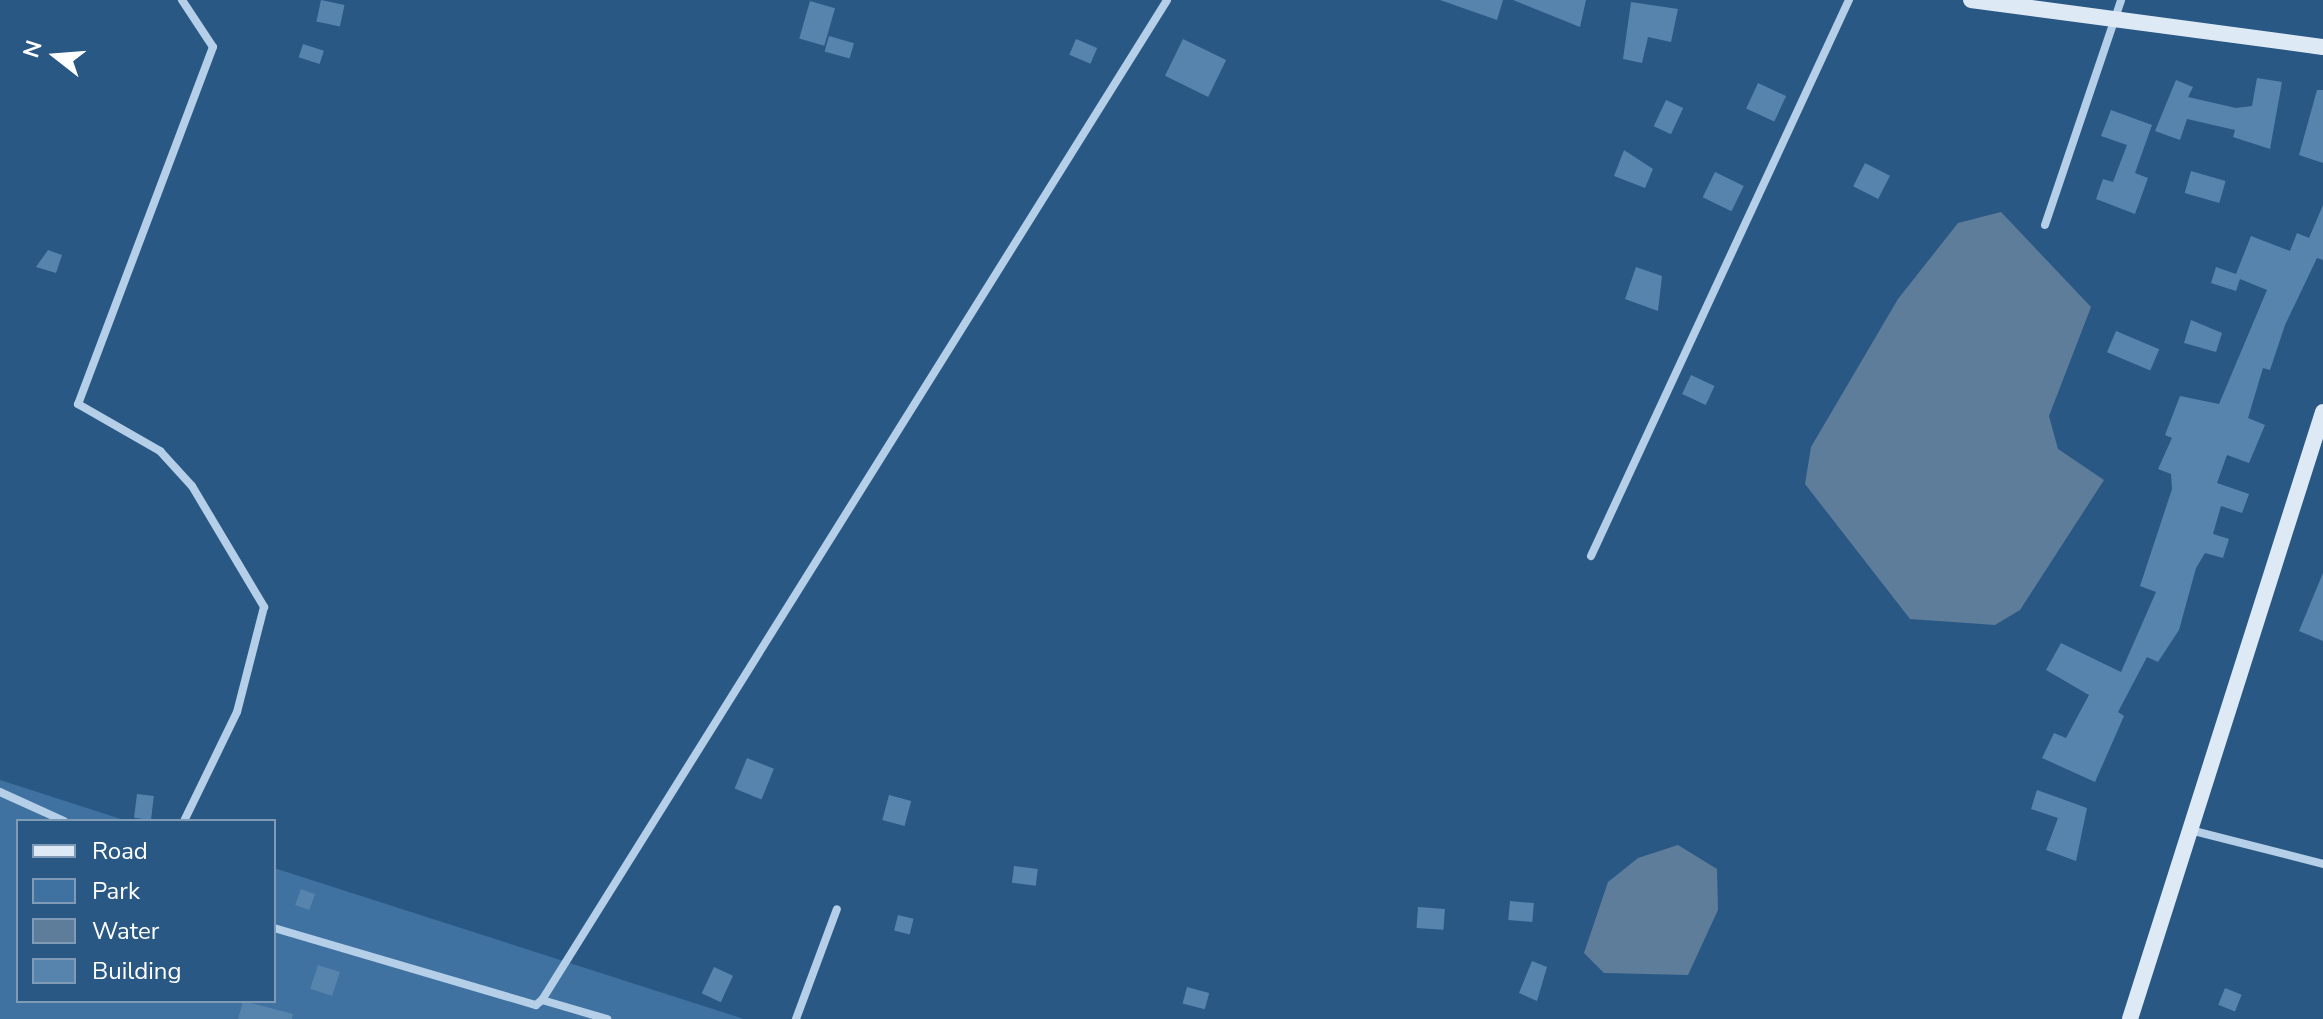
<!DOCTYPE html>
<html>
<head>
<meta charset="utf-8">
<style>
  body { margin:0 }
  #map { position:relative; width:2323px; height:1019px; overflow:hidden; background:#2a5884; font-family:"Nunito Sans",sans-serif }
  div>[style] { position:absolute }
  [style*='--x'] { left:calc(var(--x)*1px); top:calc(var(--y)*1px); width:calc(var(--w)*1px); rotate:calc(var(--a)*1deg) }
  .green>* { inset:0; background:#3f72a0 }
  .water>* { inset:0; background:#5e7d9b }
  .building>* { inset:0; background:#5684ad; transform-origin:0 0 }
  .street>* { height:8px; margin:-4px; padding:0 4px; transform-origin:4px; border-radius:4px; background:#b4cfe7 }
  .secondary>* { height:16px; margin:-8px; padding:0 8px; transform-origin:8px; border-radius:8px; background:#ddeaf6 }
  span { translate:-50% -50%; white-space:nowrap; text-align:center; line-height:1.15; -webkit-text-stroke:7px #2a5884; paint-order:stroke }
  .legend { position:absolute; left:16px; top:819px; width:260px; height:184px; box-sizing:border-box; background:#2a5884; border:2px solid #7f9bb5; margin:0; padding:10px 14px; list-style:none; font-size:24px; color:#fff }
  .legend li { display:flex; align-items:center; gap:16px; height:40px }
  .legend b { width:40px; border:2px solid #7f9bb5 }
  .north { position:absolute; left:16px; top:16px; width:80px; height:80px; -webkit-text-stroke:6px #2a5884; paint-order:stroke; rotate:287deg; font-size:22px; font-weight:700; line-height:32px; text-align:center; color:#fff }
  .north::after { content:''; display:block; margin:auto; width:28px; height:36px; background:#fff; clip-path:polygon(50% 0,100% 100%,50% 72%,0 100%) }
</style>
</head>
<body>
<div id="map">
  <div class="green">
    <i style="clip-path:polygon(0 780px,127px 821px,18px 821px,18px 1001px,274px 1001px,274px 868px,744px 1019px,0 1019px)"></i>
  </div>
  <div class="water">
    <i style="clip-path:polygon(2001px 212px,2091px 307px,2049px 416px,2058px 449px,2104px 480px,2020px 610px,1995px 625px,1910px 619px,1805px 484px,1811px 447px,1898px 299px,1958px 223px)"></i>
    <i style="clip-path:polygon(1678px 845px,1717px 869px,1718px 910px,1688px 975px,1604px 973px,1584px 953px,1608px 882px,1638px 858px)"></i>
  </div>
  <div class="building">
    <i style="left:321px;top:0;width:24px;height:22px;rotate:12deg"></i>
    <i style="clip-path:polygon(1440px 0,1503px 0,1497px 20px)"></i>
    <i style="clip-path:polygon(1513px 0,1586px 0,1580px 27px)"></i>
    <i style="left:810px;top:1px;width:26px;height:39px;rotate:16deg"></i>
    <i style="clip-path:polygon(1631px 2px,1678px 9px,1671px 42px,1648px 37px,1642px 63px,1623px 59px)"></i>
    <i style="left:829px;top:36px;width:26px;height:16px;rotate:16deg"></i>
    <i style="left:1076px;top:39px;width:23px;height:17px;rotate:23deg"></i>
    <i style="left:1183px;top:39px;width:48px;height:41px;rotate:26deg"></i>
    <i style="left:303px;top:44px;width:22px;height:14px;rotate:18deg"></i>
    <i style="clip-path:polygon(2257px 78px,2282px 82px,2270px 149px,2233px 137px,2235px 130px,2187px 119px,2180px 140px,2155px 131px,2176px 80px,2193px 87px,2188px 97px,2236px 108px,2252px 106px)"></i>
    <i style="left:1758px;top:83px;width:31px;height:28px;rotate:25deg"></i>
    <i style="clip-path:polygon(2317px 90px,2323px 90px,2323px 163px,2299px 155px)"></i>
    <i style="left:1666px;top:100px;width:19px;height:29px;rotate:25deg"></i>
    <i style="clip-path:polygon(2111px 110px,2152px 125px,2135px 173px,2148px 178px,2135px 214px,2096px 199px,2103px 179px,2113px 182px,2127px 145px,2101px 136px)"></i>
    <i style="clip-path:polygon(1624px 150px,1653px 169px,1645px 188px,1614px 176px)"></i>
    <i style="left:1865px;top:163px;width:28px;height:26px;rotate:27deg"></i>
    <i style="left:2191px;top:171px;width:36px;height:23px;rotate:16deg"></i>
    <i style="left:1715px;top:172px;width:32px;height:28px;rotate:26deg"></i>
    <i style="clip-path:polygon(2323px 205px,2323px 260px,2317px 258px,2285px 325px,2270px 370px,2263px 368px,2248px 418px,2265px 425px,2249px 463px,2227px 455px,2217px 483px,2249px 494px,2242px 513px,2221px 506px,2213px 534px,2229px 539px,2223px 558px,2205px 553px,2196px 568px,2179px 630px,2158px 662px,2147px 657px,2118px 712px,2124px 716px,2095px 782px,2042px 758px,2054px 733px,2066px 738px,2089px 695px,2046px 670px,2061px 643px,2121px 672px,2156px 592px,2140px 586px,2172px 489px,2171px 474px,2158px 469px,2172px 438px,2165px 435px,2180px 396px,2219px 404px,2267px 290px,2240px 279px,2236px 291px,2211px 283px,2216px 267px,2236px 274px,2251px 236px,2290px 251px,2297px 233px,2309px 238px)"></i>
    <i style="clip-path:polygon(48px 250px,62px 255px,56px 273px,36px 267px)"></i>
    <i style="clip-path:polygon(1636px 267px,1662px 276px,1658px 311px,1625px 299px)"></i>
    <i style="clip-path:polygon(2191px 320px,2222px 333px,2216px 352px,2184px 343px)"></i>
    <i style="left:2116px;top:331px;width:47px;height:23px;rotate:23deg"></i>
    <i style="left:1691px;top:375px;width:26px;height:21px;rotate:25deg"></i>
    <i style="clip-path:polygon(2323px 573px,2323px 641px,2299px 631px)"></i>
    <i style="left:747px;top:758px;width:29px;height:33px;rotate:22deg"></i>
    <i style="clip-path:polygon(2037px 790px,2087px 808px,2076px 861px,2046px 850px,2058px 818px,2031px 809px)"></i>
    <i style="left:137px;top:794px;width:17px;height:24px;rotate:7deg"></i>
    <i style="left:889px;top:795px;width:23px;height:26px;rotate:15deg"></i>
    <i style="left:1014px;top:866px;width:24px;height:17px;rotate:7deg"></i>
    <i style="left:301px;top:889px;width:15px;height:17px;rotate:20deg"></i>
    <i style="left:1510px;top:901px;width:24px;height:19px;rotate:5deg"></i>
    <i style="left:1418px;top:907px;width:27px;height:21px;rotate:4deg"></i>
    <i style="left:898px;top:915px;width:16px;height:16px;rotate:14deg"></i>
    <i style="clip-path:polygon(1532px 961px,1547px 967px,1537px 1001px,1519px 993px)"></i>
    <i style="left:318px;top:965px;width:23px;height:25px;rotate:18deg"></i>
    <i style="left:714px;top:967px;width:21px;height:29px;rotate:25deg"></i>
    <i style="left:1187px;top:987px;width:23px;height:17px;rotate:15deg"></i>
    <i style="left:2225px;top:988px;width:18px;height:18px;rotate:22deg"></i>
    <i style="clip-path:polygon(243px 1001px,293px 1014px,292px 1019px,238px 1019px)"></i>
  </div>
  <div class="street">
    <i style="--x:182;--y:0;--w:56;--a:56.6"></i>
    <i style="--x:213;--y:47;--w:382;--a:110.7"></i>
    <i style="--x:78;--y:404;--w:95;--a:29.8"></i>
    <i style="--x:160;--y:451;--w:47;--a:47.6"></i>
    <i style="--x:192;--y:486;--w:141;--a:59.2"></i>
    <i style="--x:264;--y:607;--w:108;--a:104.4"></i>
    <i style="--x:237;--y:712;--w:121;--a:115.9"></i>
    <i style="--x:2045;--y:225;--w:237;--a:-71.3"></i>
    <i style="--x:1591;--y:556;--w:613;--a:-65.11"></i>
    <i style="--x:0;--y:792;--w:70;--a:24.4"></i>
    <i style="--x:2190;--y:830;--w:137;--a:14.3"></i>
    <i style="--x:274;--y:928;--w:273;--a:16.4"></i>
    <i style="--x:536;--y:1005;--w:8;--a:-40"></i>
    <i style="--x:542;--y:1000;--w:1179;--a:-57.99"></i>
    <i style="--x:542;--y:1000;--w:68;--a:16.3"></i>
    <i style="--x:796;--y:1019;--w:117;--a:-69.6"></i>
  </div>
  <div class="secondary">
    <i style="--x:1971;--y:0;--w:355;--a:7.6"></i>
    <i style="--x:2130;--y:1019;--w:637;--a:-72.36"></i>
  </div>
  <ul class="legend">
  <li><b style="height:10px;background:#ddeaf6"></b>Road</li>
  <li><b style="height:22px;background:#3f72a0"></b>Park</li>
  <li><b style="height:22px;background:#5e7d9b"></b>Water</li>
  <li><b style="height:22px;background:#5684ad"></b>Building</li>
  </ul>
  <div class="north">N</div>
</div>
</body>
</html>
